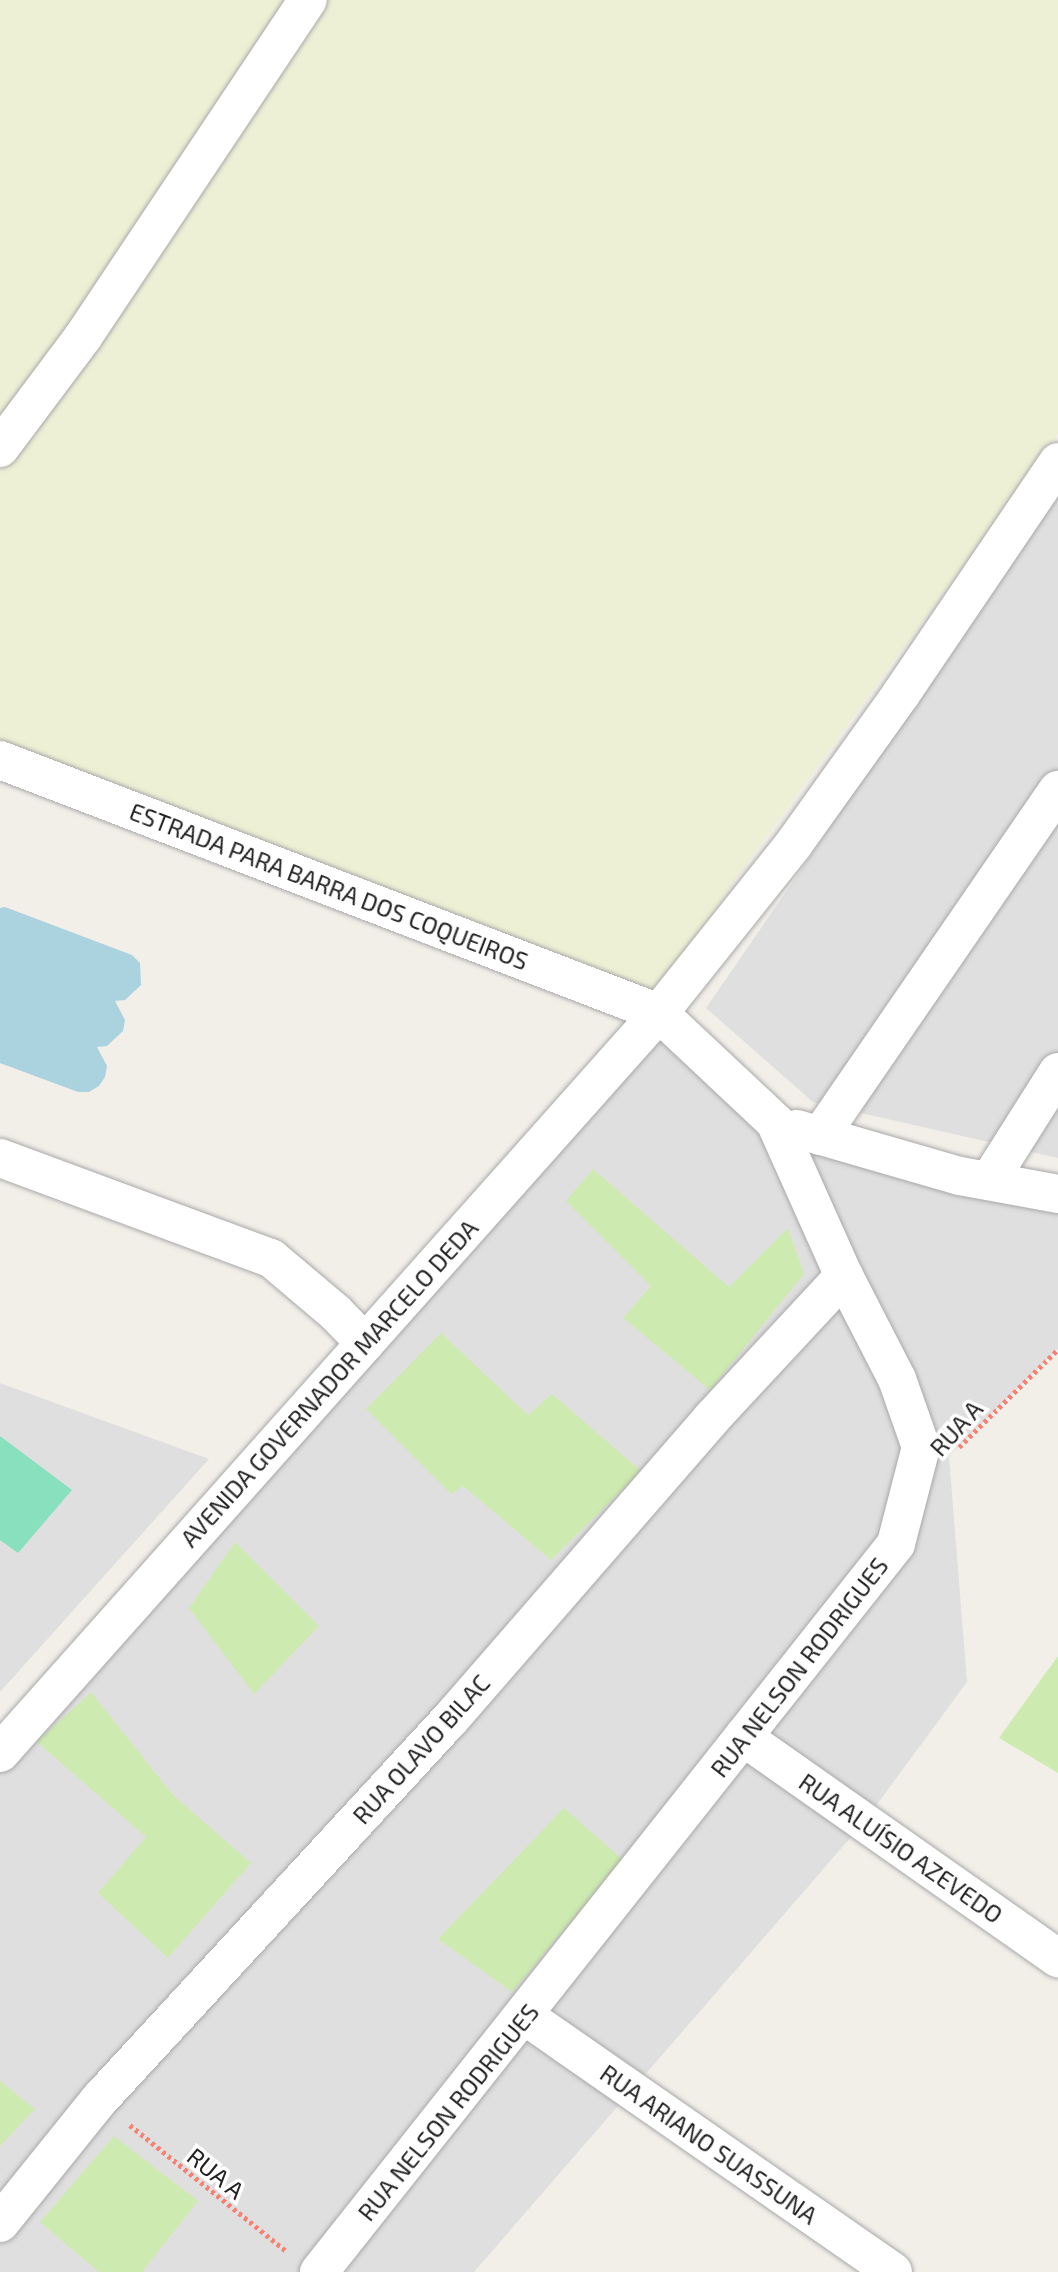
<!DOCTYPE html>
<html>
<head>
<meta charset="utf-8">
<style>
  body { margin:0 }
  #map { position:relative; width:1058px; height:2272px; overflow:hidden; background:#f2efe9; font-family:"Exo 2",sans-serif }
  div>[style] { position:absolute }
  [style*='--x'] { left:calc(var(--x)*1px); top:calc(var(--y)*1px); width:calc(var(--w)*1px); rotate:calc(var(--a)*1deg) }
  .residential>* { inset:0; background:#e0dfdf }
  .farmland>* { inset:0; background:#eef0d5 }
  .grass>* { inset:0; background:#cdebb0 }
  .pitch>* { inset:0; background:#88e0be }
  .water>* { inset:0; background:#aad3df }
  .path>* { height:4.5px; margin-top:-2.25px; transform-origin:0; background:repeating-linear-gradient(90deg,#fa8072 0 3.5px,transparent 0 7px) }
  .roads { filter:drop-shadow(0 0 2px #a9a9a9) drop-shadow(0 0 2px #a9a9a9) }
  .minor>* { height:38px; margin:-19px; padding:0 19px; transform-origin:19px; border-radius:19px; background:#fff }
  span { translate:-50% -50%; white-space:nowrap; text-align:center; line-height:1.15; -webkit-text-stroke:7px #fff; paint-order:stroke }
  .street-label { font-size:24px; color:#222 }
</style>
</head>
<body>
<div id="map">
  <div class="residential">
    <i style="clip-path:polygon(1058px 496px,1058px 1158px,813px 1102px,706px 1008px)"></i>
    <i style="clip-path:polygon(659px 1013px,820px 1136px,1058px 1194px,1058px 1349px,949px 1456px,967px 1682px,864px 1822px,474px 2272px,0 2272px,0 1728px)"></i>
    <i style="clip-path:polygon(0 1383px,209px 1459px,0 1692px)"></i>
  </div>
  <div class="farmland">
    <i style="clip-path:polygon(0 0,1058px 0,1058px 434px,654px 992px,0 752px)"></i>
  </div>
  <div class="grass">
    <i style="clip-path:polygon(593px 1169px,729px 1287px,788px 1228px,804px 1274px,710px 1390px,623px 1318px,651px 1286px,566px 1201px)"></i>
    <i style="clip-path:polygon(441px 1333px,528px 1415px,552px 1394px,641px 1471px,551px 1560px,463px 1486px,451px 1494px,366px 1409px)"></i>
    <i style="clip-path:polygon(235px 1542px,319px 1626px,254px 1694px,189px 1608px)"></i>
    <i style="clip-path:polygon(1058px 1656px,1058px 1773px,999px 1738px)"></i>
    <i style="clip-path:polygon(91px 1692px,173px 1795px,251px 1863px,168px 1958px,98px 1893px,146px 1837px,37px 1742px)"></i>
    <i style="clip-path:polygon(564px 1808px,623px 1860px,512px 1992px,438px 1939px)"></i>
    <i style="clip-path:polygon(0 2081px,35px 2109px,0 2146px)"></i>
    <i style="clip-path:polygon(114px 2136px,198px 2201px,142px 2272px,99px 2272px,40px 2222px)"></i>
  </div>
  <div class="pitch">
    <i style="clip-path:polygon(0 1436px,72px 1490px,18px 1553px,0 1540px)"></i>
  </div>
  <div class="water">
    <i style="clip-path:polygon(5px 907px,132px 955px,140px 963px,141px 985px,125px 1000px,115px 1001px,125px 1020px,123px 1031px,107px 1046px,97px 1047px,107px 1066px,105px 1077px,99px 1086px,89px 1092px,78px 1092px,0 1063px,0 908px)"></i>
  </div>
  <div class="path">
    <i style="--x:959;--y:1447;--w:139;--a:-44.7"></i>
    <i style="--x:130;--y:2125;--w:201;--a:38.9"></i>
  </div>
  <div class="roads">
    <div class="minor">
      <i style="--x:0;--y:448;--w:139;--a:-53.2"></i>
      <i style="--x:83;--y:337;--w:405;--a:-56.3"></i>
      <i style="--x:0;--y:760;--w:706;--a:21"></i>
      <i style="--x:659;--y:1013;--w:159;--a:43.2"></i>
      <i style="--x:775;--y:1122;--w:169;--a:65.9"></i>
      <i style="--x:844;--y:1276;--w:116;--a:62.8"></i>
      <i style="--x:897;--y:1379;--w:72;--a:70.6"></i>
      <i style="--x:921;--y:1447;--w:100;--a:104.5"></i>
      <i style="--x:896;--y:1544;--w:929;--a:128.4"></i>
      <i style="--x:797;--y:1129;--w:170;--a:16.1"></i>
      <i style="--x:960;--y:1176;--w:100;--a:10.4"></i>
      <i style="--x:820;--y:1136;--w:420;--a:-55.5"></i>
      <i style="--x:0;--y:1158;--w:289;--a:20.3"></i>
      <i style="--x:271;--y:1258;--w:85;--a:40.2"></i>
      <i style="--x:336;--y:1313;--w:42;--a:46"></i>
      <i style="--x:989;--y:1181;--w:129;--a:-57.7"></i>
      <i style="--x:743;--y:1737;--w:385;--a:35.1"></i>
      <i style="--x:0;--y:1753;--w:991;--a:-48.31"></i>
      <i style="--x:659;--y:1013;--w:215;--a:-51.4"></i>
      <i style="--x:793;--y:845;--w:186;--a:-54.4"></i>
      <i style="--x:901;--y:694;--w:280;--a:-55.9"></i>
      <i style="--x:525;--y:2016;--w:448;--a:34.8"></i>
      <i style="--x:0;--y:2223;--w:158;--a:-51.2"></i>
      <i style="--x:99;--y:2100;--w:524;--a:-47.32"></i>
      <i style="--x:454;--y:1715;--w:393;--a:-49"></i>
      <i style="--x:712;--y:1418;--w:194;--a:-47.1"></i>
    </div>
  </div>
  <div class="street-label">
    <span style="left:329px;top:886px;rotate:21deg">ESTRADA PARA BARRA DOS COQUEIROS</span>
    <span style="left:329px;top:1383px;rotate:-48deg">AVENIDA GOVERNADOR MARCELO DEDA</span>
    <span style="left:956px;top:1428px;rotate:-48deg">RUA A</span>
    <span style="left:799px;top:1667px;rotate:-52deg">RUA NELSON RODRIGUES</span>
    <span style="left:421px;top:1749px;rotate:-48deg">RUA OLAVO BILAC</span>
    <span style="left:901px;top:1848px;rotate:35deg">RUA ALUÍSIO AZEVEDO</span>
    <span style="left:448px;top:2112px;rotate:-51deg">RUA NELSON RODRIGUES</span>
    <span style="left:709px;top:2144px;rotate:35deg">RUA ARIANO SUASSUNA</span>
    <span style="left:216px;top:2173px;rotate:39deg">RUA A</span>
  </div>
</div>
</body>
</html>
